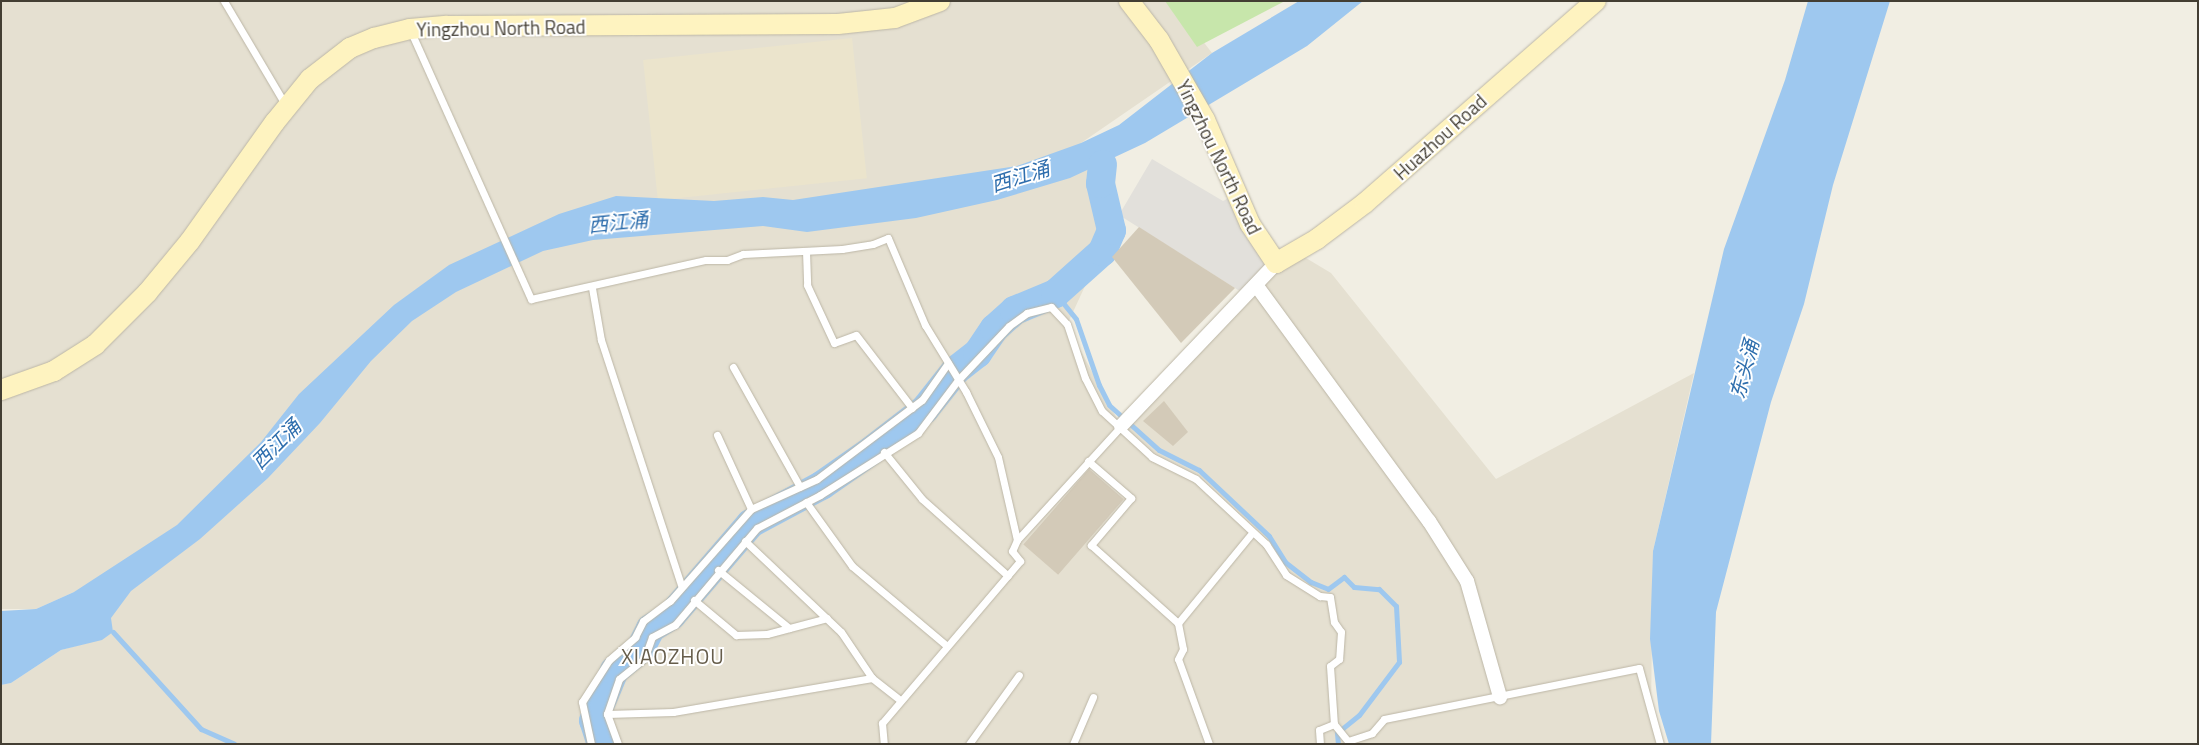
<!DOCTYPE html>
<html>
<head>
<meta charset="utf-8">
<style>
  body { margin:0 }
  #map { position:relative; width:2199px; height:745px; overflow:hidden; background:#f1eee3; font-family:"Titillium Web","Noto Sans SC",sans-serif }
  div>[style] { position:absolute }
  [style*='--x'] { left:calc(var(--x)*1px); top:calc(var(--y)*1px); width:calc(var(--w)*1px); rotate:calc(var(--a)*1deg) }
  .residential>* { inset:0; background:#e5e0d1 }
  .education>* { inset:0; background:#ebe4cc; transform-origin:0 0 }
  .green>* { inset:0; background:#c7e6ab }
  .parking>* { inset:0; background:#e2e0db }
  .water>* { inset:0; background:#9ec8ef }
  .stream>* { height:5px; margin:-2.5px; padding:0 2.5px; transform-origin:2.5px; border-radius:2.5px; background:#9ec8ef }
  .river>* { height:29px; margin:-14.5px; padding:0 14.5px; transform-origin:14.5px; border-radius:14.5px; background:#9ec8ef }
  .building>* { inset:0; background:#d3cab8; transform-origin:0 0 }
  .roads { filter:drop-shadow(0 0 1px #bcb6a6) drop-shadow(0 0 1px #bcb6a6) }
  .lane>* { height:7px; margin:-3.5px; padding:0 3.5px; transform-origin:3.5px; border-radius:3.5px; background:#fff }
  .street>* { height:14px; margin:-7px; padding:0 7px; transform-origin:7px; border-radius:7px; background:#fff }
  .secondary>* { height:20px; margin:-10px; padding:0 10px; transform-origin:10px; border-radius:10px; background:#fef3c0 }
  span { translate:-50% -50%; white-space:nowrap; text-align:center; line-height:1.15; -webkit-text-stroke:4px #fff; paint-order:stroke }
  .street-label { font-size:19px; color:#433e33 }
  .water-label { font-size:20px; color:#2e6ead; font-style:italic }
  .quarter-label { font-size:21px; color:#665d4b; letter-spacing:1px }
  .frame { position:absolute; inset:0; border:2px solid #433e33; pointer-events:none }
</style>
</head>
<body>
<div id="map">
  <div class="residential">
    <i style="clip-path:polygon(1px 1px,1172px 1px,1212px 53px,1081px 143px,1111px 230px,1067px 325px,1121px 426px,1296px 252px,1331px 273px,1496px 479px,1694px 373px,1653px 551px,1651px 712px,1663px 744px,1px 744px,1px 685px,11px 683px,61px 650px,102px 639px,74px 592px,36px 609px,1px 609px)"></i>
  </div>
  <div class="education">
    <i style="left:852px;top:38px;width:141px;height:210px;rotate:84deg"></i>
  </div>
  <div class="green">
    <i style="clip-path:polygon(1165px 1px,1285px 1px,1197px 47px)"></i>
  </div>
  <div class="parking">
    <i style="clip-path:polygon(1152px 159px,1223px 201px,1237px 194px,1276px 263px,1246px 295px,1119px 215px)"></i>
  </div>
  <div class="water">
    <i style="clip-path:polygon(1299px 1px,1363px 1px,1307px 46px,1145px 143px,1070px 178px,997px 200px,916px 218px,807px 232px,763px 226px,593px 240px,543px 251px,456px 292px,412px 321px,371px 361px,320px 423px,268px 478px,200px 539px,131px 591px,111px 618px,113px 632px,102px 640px,61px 650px,11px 683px,1px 685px,1px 611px,36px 609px,74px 592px,177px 525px,261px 442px,299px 394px,394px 305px,449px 265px,559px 214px,616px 196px,714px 201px,763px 197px,793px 200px,1017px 166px,1081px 143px,1119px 125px,1212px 53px)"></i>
    <i style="clip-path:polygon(1808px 1px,1890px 1px,1833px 185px,1804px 304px,1771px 402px,1716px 612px,1711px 744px,1669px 744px,1659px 711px,1650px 639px,1653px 551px,1724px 249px,1785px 80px)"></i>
  </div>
  <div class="stream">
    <i style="--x:1055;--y:293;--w:33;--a:51"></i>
    <i style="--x:1076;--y:319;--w:70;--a:70.8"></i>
    <i style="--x:1099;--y:385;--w:22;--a:63"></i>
    <i style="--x:1109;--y:405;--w:67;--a:42"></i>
    <i style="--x:1159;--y:450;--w:45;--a:26.6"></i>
    <i style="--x:1199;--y:470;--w:96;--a:43.3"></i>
    <i style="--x:1269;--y:536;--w:31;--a:58"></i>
    <i style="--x:1285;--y:562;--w:33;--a:38"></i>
    <i style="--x:1311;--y:582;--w:18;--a:22"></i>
    <i style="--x:1328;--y:589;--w:20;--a:-37"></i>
    <i style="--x:1344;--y:577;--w:14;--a:45"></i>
    <i style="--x:1354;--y:587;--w:25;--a:5"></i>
    <i style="--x:1379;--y:589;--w:24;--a:45"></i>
    <i style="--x:1396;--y:606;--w:56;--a:86.9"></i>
    <i style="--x:1399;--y:662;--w:66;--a:127"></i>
    <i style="--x:1359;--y:715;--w:28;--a:141"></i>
    <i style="--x:1337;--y:733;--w:11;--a:85"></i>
    <i style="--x:113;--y:632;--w:131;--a:47.8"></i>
    <i style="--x:201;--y:729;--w:36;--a:24"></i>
  </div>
  <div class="river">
    <i style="--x:601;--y:744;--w:25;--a:-108"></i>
    <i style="--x:593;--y:720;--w:54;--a:-67.2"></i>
    <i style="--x:614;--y:670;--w:34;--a:-40"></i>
    <i style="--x:640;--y:648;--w:22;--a:-63"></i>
    <i style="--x:650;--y:628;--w:25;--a:-32"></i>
    <i style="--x:671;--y:615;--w:121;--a:-49.3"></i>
    <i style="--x:750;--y:523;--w:81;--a:-28.2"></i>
    <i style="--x:821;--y:485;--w:61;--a:-35"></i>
    <i style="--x:871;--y:450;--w:67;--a:-37.7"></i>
    <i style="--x:924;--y:409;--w:50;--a:-51.5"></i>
    <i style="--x:955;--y:370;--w:28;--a:-38"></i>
    <i style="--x:977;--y:353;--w:30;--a:-56"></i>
    <i style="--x:994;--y:328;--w:27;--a:-42"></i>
    <i style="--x:1014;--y:310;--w:44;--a:-22.5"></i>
    <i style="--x:1055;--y:293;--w:63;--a:-41.8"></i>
    <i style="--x:1102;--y:251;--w:23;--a:-67"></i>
    <i style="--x:1111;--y:230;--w:48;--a:-103.2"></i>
    <i style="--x:1100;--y:183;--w:19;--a:-84"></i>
  </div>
  <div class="building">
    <i style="clip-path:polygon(1139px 227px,1235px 288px,1181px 343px,1112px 257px)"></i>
    <i style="clip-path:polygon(1164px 401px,1188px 432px,1173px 446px,1143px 421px)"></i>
    <i style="left:1089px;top:469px;width:46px;height:100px;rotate:41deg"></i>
  </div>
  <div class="roads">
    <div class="lane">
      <i style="--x:224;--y:1;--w:122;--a:59.4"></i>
      <i style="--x:411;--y:32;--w:293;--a:65.8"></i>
      <i style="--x:531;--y:299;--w:179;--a:-12.6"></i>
      <i style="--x:706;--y:260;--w:21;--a:0"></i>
      <i style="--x:727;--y:260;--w:17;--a:-21"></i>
      <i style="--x:743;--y:254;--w:99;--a:-2.9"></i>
      <i style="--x:842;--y:249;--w:31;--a:-9"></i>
      <i style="--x:873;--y:244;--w:16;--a:-22"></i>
      <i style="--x:888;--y:238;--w:95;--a:67"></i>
      <i style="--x:925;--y:325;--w:79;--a:58.5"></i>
      <i style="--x:966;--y:392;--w:72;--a:63.8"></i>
      <i style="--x:998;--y:457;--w:85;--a:77.1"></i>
      <i style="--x:1017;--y:540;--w:12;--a:114"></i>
      <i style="--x:1012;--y:551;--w:13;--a:51"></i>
      <i style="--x:1020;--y:561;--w:213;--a:130.4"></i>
      <i style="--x:882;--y:723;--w:21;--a:85"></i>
      <i style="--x:806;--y:251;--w:34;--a:88"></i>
      <i style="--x:807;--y:285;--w:64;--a:65"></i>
      <i style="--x:834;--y:343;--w:23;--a:-20"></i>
      <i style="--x:856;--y:335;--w:92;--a:52.5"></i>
      <i style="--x:592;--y:288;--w:53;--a:80.2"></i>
      <i style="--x:601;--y:340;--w:258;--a:71.9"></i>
      <i style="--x:733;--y:367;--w:137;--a:60.8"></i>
      <i style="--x:717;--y:435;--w:81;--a:65.3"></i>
      <i style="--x:884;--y:452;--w:60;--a:51"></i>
      <i style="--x:922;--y:499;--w:115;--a:41.8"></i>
      <i style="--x:1088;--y:461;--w:57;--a:40.7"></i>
      <i style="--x:1131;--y:498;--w:62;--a:130.4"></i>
      <i style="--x:1091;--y:545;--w:117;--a:41.9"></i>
      <i style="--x:806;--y:502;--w:79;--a:54.3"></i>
      <i style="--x:852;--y:566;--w:124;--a:40.1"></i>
      <i style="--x:1017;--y:540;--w:154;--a:-47.6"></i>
      <i style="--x:745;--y:541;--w:132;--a:43.5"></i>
      <i style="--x:841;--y:632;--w:55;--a:56"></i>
      <i style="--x:872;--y:678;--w:36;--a:38"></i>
      <i style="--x:718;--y:570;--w:92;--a:39.2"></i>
      <i style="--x:694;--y:600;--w:55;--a:39.8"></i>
      <i style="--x:736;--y:635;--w:31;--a:-2"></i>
      <i style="--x:767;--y:634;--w:62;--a:-14.9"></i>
      <i style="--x:607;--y:714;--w:66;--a:-1.7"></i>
      <i style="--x:673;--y:712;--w:202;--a:-9.7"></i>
      <i style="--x:1334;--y:724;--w:22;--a:51"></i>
      <i style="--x:1348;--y:741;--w:25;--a:-18"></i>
      <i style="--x:1372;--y:733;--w:18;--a:-49"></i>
      <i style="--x:1384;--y:719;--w:260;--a:-11.3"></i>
      <i style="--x:1639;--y:668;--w:79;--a:74.6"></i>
      <i style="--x:591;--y:744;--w:43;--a:-102.1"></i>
      <i style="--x:582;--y:702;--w:50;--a:-57.3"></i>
      <i style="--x:609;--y:660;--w:35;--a:-41"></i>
      <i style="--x:635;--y:637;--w:18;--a:-63"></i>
      <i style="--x:643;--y:621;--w:34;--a:-37"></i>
      <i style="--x:670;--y:601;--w:123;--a:-48.6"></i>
      <i style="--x:751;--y:509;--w:72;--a:-24.4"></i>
      <i style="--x:817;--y:479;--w:131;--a:-37"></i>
      <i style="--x:922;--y:400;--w:45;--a:-54.9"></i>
      <i style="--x:618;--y:744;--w:32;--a:-110"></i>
      <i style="--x:607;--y:714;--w:37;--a:-71"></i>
      <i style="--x:619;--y:679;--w:32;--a:-39"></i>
      <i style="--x:644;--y:659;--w:23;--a:-70"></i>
      <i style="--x:652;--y:637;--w:26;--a:-28"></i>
      <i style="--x:675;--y:625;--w:127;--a:-49.8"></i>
      <i style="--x:757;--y:528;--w:71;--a:-27.6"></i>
      <i style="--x:820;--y:495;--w:116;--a:-32.3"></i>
      <i style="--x:918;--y:433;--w:66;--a:-53"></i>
      <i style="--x:958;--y:380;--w:74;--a:-46.6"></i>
      <i style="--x:1009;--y:326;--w:22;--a:-36"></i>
      <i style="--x:1027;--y:313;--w:25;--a:-14"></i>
      <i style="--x:1051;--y:307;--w:23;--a:47"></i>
      <i style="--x:1067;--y:324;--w:57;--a:71.6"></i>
      <i style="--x:1085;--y:378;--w:37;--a:63"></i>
      <i style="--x:1102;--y:411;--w:68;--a:42.6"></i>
      <i style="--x:1152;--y:457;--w:49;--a:26.6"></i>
      <i style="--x:1196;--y:479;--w:96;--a:42.9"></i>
      <i style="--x:1266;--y:544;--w:37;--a:57"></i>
      <i style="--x:1286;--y:575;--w:40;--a:32"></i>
      <i style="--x:1320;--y:596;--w:10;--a:6"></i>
      <i style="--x:1330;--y:597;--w:25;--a:81"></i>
      <i style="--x:1334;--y:622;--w:12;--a:55"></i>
      <i style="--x:1341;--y:632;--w:27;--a:94"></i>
      <i style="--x:1339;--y:659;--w:11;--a:142"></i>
      <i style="--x:1330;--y:666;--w:58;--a:86.1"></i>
      <i style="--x:1334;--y:724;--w:16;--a:158"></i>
      <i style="--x:1319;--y:730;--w:14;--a:86"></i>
      <i style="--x:969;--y:744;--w:85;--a:-54.1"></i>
      <i style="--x:1073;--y:744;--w:51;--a:-66.9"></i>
      <i style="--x:1209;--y:744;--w:90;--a:-110"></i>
      <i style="--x:1178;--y:659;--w:11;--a:-63"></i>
      <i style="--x:1183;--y:649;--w:26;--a:-101"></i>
      <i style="--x:1178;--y:623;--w:117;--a:-50.6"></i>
    </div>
    <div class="street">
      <i style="--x:1256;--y:285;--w:293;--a:53.8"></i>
      <i style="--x:1429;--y:521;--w:71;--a:57.7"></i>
      <i style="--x:1467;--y:581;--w:121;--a:74.1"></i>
      <i style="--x:1121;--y:426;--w:225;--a:-46.4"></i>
    </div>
    <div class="secondary">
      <i style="--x:1129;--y:1;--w:49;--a:52.4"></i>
      <i style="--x:1159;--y:40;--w:92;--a:60.1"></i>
      <i style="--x:1205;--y:120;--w:113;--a:66.6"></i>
      <i style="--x:1250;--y:224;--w:47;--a:56.3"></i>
      <i style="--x:1276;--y:263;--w:48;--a:-30.3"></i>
      <i style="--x:1317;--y:239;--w:60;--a:-36.9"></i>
      <i style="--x:1365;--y:203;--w:307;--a:-41.2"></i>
      <i style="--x:1;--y:390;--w:56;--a:-19.7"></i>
      <i style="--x:54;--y:371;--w:49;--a:-32.4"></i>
      <i style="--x:95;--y:345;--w:74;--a:-45"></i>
      <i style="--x:147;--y:293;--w:67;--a:-50.4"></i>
      <i style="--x:190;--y:241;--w:146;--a:-54.5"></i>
      <i style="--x:275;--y:122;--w:55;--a:-50.9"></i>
      <i style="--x:310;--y:79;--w:51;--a:-37.8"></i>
      <i style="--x:350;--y:48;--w:26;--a:-23"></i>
      <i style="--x:374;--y:38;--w:37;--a:-14"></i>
      <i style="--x:410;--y:29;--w:37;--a:-5"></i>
      <i style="--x:447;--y:26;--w:391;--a:-0.3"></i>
      <i style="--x:838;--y:24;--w:57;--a:-6"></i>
      <i style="--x:895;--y:18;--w:48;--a:-20.7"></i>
    </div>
  </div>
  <div class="street-label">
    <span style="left:501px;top:28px;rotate:-1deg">Yingzhou North Road</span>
    <span style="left:1440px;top:137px;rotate:-42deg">Huazhou Road</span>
    <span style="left:1219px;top:157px;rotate:64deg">Yingzhou North Road</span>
  </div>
  <div class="water-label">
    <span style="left:1020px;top:176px;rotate:-17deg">西江涌</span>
    <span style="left:618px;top:222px;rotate:-6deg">西江涌</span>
    <span style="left:1744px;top:369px;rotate:-75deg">东头涌</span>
    <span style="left:276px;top:444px;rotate:-45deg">西江涌</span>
  </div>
  <div class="quarter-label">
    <span style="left:673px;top:656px">XIAOZHOU</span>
  </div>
  <div class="frame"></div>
</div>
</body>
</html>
